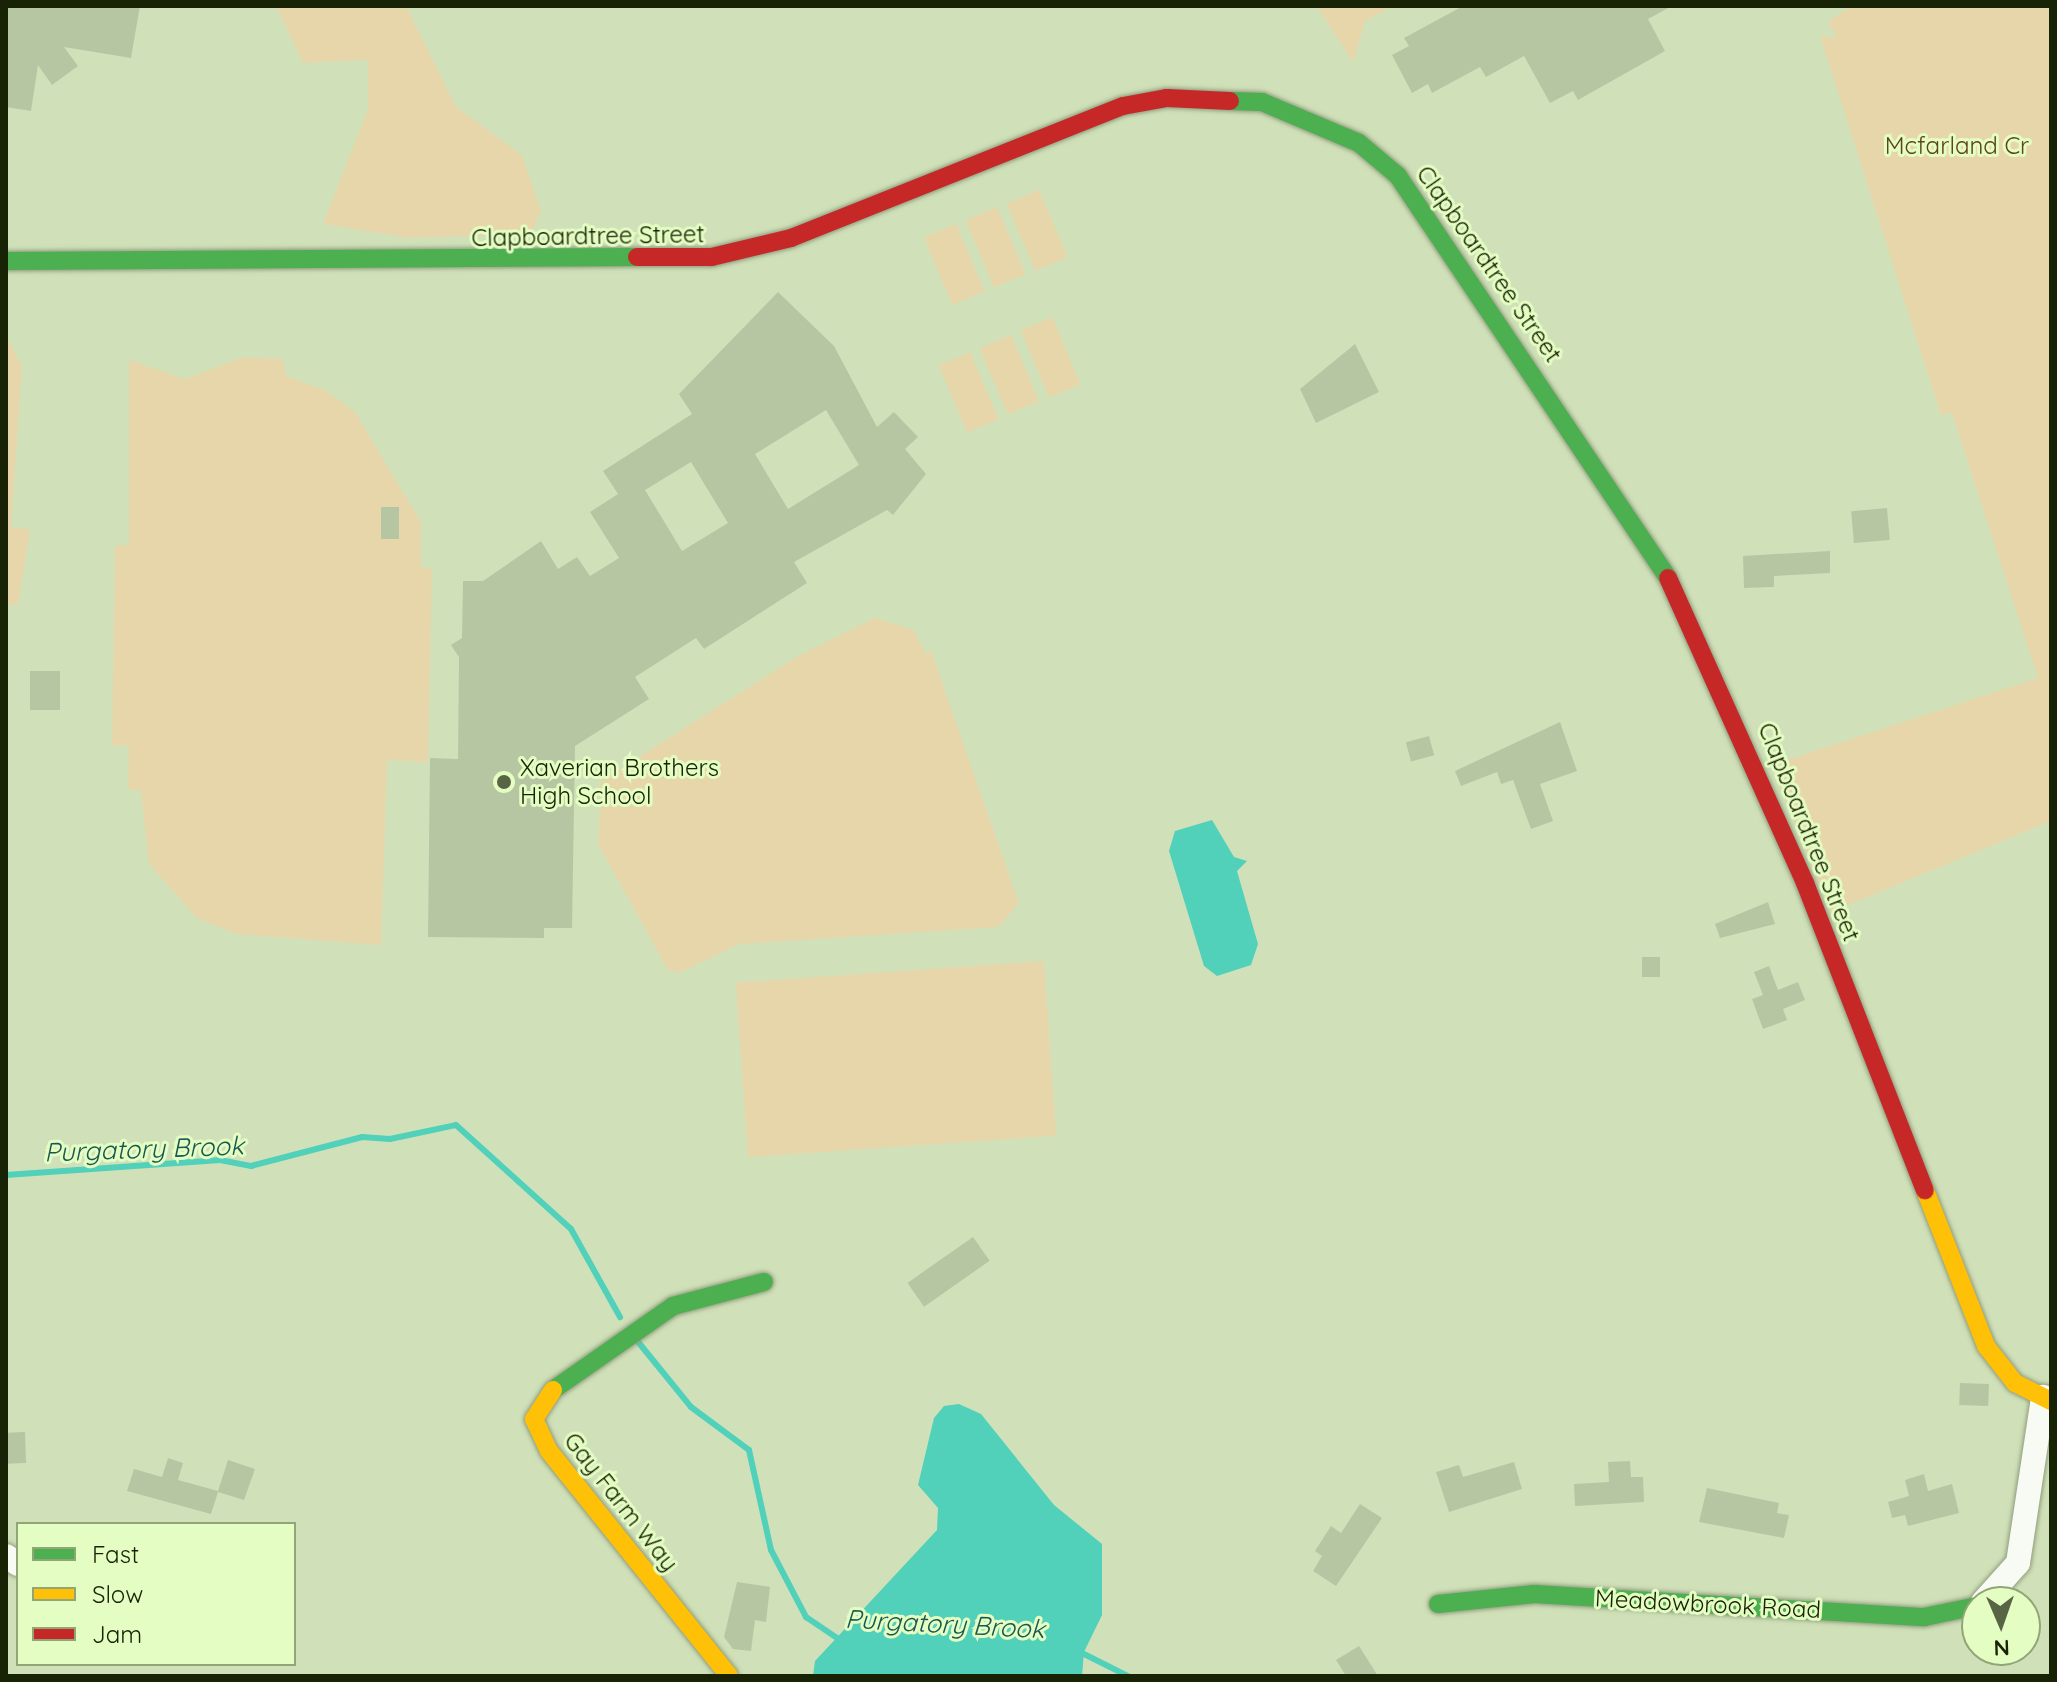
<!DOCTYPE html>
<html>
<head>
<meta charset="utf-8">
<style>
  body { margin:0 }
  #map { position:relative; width:2057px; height:1682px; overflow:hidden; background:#d0e1b9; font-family:Quicksand,sans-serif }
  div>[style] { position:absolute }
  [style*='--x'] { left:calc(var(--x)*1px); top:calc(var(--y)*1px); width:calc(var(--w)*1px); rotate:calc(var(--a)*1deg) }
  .green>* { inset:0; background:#e8d6ab; transform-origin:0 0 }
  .water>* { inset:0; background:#51d0ba }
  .stream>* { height:6px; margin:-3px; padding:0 3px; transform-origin:3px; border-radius:3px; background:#51d0ba }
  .building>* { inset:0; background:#b7c6a2; transform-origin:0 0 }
  .roads { filter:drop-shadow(0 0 2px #909d7e) drop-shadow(0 0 2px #909d7e) }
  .street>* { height:24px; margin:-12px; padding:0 12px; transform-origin:12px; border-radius:12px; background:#f8faf4 }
  .fast>* { height:18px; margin:-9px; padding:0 9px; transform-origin:9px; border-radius:9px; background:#4caf50 }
  .slow>* { height:18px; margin:-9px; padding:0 9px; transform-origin:9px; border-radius:9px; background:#ffc107 }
  .jam>* { height:18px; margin:-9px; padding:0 9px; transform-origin:9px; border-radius:9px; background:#c62828 }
  .dots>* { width:22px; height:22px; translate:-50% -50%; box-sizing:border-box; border:4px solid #e4fdc2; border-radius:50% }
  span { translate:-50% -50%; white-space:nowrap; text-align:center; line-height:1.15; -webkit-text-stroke:6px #e4fdc2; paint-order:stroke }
  .park-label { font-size:24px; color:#604221 }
  .street-label { font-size:24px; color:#182205 }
  .poi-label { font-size:24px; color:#182205 }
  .left { translate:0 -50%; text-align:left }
  .water-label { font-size:26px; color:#185752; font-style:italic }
  .frame { position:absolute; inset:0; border:8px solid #182205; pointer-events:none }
  .legend { position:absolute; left:16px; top:1522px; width:280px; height:144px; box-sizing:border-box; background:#e4fdc2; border:2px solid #92a576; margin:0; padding:10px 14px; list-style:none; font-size:24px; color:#182205 }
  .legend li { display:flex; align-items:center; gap:16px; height:40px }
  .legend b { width:40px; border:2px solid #92a576 }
  .north { position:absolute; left:1961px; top:1586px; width:80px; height:80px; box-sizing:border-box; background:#e4fdc2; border:2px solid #92a576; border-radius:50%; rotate:178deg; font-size:22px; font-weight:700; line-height:32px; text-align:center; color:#182205 }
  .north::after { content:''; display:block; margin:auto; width:28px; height:36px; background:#586544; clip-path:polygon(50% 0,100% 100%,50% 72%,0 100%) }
</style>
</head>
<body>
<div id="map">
  <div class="green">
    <i style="clip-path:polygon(276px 6px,406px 6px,456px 107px,522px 155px,541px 211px,531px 234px,409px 238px,323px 224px,368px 109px,368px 60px,303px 63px)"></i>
    <i style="clip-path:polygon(1317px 6px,1394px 6px,1365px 21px,1353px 62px)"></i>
    <i style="clip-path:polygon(1851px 6px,2051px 6px,2051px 821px,1831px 912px,1772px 765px,2038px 678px,1952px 413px,1941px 415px,1820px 36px,1837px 38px,1828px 22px)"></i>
    <i style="left:1039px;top:190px;width:73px;height:35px;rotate:67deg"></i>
    <i style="left:997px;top:207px;width:73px;height:34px;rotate:67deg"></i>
    <i style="left:956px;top:224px;width:73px;height:35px;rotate:67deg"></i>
    <i style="left:1052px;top:317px;width:73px;height:34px;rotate:67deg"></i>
    <i style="left:1011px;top:335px;width:72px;height:34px;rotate:67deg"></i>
    <i style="clip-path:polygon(6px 336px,22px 366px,11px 527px,30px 530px,18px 605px,6px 604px)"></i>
    <i style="left:970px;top:352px;width:73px;height:34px;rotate:67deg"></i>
    <i style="clip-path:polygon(243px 357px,283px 359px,286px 376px,325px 390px,355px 412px,421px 522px,421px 568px,432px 568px,428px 762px,387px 760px,381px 945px,237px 934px,197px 918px,149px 864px,141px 791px,128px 789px,129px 746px,112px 745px,115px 546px,129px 545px,129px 360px,185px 379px)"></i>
    <i style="clip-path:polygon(875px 618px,914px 630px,925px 654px,931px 651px,1019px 903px,998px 927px,739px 944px,679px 973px,668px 970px,598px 844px,601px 781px,800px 655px)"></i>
    <i style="left:1044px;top:961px;width:175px;height:309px;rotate:86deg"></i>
  </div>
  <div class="water">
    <i style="clip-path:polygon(1212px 820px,1234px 857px,1247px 861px,1237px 871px,1258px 944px,1251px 965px,1217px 976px,1204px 966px,1169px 851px,1175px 831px)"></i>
    <i style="clip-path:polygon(959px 1404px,981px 1414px,1054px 1505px,1102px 1544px,1102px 1615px,1084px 1652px,1082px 1676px,813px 1676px,815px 1661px,937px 1530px,938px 1508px,918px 1485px,934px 1418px,944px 1406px)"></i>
  </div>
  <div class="stream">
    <i style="--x:6;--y:1175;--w:215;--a:-4"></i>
    <i style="--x:220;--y:1160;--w:32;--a:11"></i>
    <i style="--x:251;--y:1166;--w:115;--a:-14.6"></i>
    <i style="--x:362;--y:1137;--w:28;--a:4"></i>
    <i style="--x:390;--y:1139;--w:67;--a:-12"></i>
    <i style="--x:456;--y:1125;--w:155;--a:42.1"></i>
    <i style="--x:571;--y:1229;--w:101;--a:60.9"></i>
    <i style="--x:639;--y:1343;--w:82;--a:50.9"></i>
    <i style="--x:691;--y:1407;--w:72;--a:36.6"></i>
    <i style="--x:749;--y:1450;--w:102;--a:77.6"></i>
    <i style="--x:771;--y:1550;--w:76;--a:62.4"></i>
    <i style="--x:806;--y:1617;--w:40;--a:34"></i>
    <i style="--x:1078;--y:1651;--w:56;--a:26.6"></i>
  </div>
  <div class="building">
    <i style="clip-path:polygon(6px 6px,140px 6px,131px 58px,64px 47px,78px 66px,52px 85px,38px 65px,31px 111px,6px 107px)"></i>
    <i style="clip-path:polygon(1463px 6px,1672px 6px,1648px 19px,1665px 51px,1578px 100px,1573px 91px,1550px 103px,1524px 56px,1486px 77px,1480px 67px,1432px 93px,1428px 84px,1412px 93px,1392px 55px,1409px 46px,1404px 38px)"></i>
    <i style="clip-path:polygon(evenodd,778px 292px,834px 346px,877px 427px,894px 412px,918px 437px,905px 449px,926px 474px,893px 515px,887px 510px,794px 562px,807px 583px,704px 649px,696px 638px,635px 677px,649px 699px,575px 746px,572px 928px,544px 928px,544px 938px,428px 937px,430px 758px,458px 759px,459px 657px,451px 645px,462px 638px,463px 581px,483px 581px,541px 541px,558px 569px,577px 557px,590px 576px,619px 558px,590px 512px,618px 494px,603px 471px,692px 414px,679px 394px,778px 292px,826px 410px,859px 465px,788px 509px,755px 454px,826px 410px,778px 292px,691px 462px,728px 523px,682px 551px,645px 490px,691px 462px)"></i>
    <i style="clip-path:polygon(1355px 344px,1379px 392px,1316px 423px,1300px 389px)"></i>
    <i style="left:399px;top:507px;width:32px;height:18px;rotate:90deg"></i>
    <i style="left:1887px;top:508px;width:32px;height:36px;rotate:85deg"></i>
    <i style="clip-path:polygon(1830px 551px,1830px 573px,1774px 576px,1774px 587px,1744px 588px,1743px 556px)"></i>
    <i style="left:30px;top:671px;width:30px;height:39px"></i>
    <i style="clip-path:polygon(1560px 722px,1577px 771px,1540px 784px,1553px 821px,1531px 829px,1513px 780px,1501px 784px,1497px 772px,1461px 786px,1455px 771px)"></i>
    <i style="left:1429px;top:736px;width:20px;height:24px;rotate:75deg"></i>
    <i style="clip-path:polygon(1768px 902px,1775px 924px,1720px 938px,1715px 924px)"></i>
    <i style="left:1642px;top:957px;width:18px;height:20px"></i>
    <i style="clip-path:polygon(1769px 966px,1778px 990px,1798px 982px,1805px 1000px,1783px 1009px,1787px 1020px,1763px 1029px,1752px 999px,1763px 995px,1754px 972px)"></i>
    <i style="left:973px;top:1237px;width:29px;height:80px;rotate:55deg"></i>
    <i style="left:1960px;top:1383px;width:29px;height:22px;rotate:2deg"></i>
    <i style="left:25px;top:1432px;width:31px;height:19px;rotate:88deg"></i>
    <i style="clip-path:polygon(168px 1458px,183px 1463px,178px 1480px,218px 1491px,228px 1460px,255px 1469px,244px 1500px,218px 1492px,211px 1514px,127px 1491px,134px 1469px,162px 1477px)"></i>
    <i style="clip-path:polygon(1630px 1461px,1631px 1477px,1643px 1477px,1644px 1502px,1575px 1506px,1574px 1484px,1609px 1482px,1608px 1462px)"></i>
    <i style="clip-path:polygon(1514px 1462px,1522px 1489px,1449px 1512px,1436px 1472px,1459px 1465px,1463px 1477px)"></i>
    <i style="clip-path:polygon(1924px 1474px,1928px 1491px,1952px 1484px,1959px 1513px,1908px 1526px,1905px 1515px,1892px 1518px,1888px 1502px,1909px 1496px,1905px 1480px)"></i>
    <i style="clip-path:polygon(1707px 1488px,1779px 1503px,1777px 1513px,1789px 1515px,1784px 1538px,1699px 1522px)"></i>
    <i style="clip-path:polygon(1360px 1504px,1382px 1518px,1336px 1586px,1313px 1571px,1322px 1556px,1315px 1551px,1331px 1526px,1341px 1533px)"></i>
    <i style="clip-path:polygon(737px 1582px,770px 1587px,766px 1622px,755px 1620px,751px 1651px,733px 1649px,724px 1637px)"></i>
    <i style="clip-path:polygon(1359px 1646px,1378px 1676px,1346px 1676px,1336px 1660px)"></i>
  </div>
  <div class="roads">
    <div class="street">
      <i style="--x:6;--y:1556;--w:14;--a:34"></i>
      <i style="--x:1983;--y:1602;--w:52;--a:-48.1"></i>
      <i style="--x:2018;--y:1563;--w:168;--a:-81.4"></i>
    </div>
    <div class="fast">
      <i style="--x:1230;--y:101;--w:32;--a:2"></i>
      <i style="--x:1262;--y:102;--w:105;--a:22.9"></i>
      <i style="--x:1359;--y:143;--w:51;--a:40.2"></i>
      <i style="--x:1398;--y:176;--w:484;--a:56.1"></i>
      <i style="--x:6;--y:261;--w:631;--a:-0.36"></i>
      <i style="--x:553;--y:1390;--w:146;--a:-35"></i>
      <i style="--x:673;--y:1306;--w:94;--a:-14.8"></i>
      <i style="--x:1438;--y:1604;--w:97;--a:-5.9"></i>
      <i style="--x:1534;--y:1594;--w:391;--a:3.4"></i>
      <i style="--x:1924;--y:1617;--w:54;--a:-11.7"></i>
    </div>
    <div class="slow">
      <i style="--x:1925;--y:1190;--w:168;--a:68.6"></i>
      <i style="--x:1986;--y:1346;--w:47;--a:51.9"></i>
      <i style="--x:2015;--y:1383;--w:40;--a:26.6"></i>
      <i style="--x:553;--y:1390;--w:35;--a:123"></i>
      <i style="--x:534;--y:1419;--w:35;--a:65"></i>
      <i style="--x:549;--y:1451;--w:288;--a:51.3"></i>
    </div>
    <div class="jam">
      <i style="--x:637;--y:257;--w:75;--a:0"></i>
      <i style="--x:712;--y:257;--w:81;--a:-13.5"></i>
      <i style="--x:791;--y:238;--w:357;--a:-21.7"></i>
      <i style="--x:1123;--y:106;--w:45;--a:-10.3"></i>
      <i style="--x:1167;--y:98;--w:63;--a:2.7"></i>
      <i style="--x:1668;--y:578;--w:334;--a:65.8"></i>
      <i style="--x:1805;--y:883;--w:330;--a:68.7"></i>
    </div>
  </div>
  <div class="dots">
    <i style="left:504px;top:782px;background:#586544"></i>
  </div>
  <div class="park-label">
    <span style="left:1957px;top:146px">Mcfarland Cr</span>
  </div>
  <div class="street-label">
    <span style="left:588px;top:236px;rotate:-1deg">Clapboardtree Street</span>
    <span style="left:1489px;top:264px;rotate:55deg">Clapboardtree Street</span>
    <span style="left:1809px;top:832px;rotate:68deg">Clapboardtree Street</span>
    <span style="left:621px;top:1502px;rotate:52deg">Gay Farm Way</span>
    <span style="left:1708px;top:1604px;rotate:3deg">Meadowbrook Road</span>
  </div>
  <div class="poi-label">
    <span class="left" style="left:520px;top:782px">Xaverian Brothers<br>High School</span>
  </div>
  <div class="water-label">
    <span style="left:144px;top:1149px;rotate:-2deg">Purgatory Brook</span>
    <span style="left:945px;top:1624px;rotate:3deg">Purgatory Brook</span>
  </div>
  <div class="frame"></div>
  <ul class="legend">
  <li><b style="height:10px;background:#4caf50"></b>Fast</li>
  <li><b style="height:10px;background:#ffc107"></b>Slow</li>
  <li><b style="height:10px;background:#c62828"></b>Jam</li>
  </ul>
  <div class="north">N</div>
</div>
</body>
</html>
